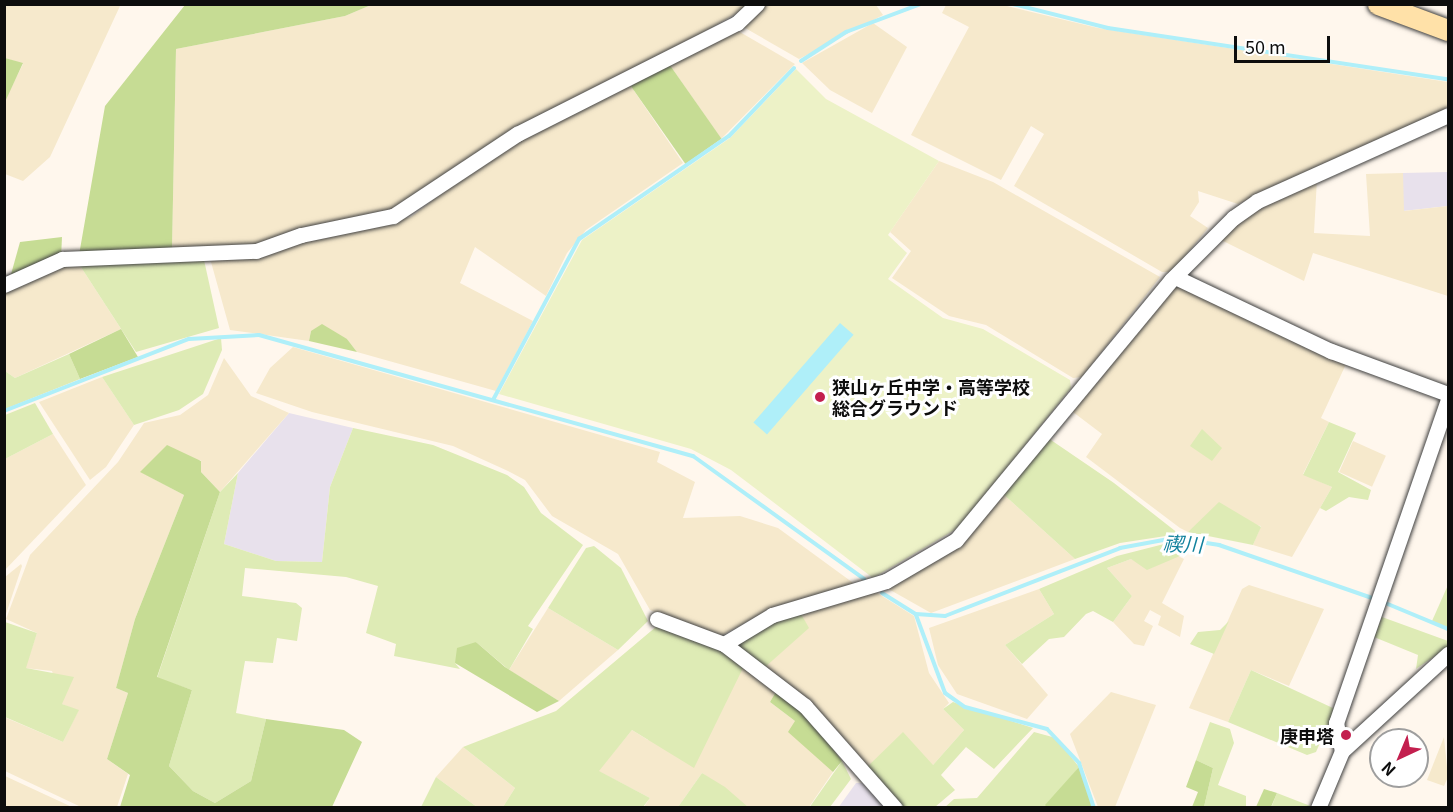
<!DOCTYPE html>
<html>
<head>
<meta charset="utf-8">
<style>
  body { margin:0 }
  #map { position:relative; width:1453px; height:812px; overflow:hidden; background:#fff7ed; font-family:Georgia,"Noto Sans JP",serif }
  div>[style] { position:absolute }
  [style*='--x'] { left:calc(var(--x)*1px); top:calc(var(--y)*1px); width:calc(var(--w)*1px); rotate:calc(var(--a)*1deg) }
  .industrial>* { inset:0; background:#e8e1ec }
  .farmland>* { inset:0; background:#f6e9cc; transform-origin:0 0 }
  .green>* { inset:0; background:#deebb5 }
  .forest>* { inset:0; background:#c6dc94; transform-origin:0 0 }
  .pitch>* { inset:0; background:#edf2c7 }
  .water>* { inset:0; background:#afeff9; transform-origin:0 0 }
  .stream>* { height:4px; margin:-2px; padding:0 2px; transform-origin:2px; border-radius:2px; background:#afeff9 }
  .roads { filter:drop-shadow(0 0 2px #404040) drop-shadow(0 0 2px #404040) }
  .street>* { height:15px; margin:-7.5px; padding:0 7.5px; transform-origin:7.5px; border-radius:7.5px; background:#fff }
  .secondary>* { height:21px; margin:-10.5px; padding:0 10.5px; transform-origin:10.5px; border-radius:10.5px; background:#ffe1a8 }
  .dots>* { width:16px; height:16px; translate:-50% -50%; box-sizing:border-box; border:3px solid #fff; border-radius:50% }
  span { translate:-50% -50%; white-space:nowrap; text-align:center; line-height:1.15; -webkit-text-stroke:6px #fff; paint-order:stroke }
  .poi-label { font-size:18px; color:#0d0d0d; font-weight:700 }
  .left { translate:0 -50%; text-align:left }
  .right { translate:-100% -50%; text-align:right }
  .water-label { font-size:20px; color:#11819d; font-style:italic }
  .frame { position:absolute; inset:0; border:6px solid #0d0d0d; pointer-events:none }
  .north { position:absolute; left:1369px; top:728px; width:60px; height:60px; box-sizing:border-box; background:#fff; border:2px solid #9e9e9e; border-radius:50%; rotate:224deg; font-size:16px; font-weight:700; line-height:24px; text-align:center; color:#0d0d0d }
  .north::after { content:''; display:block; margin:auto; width:21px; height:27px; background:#c31f4e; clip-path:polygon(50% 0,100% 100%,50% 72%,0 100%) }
  .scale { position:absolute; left:1234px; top:36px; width:96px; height:27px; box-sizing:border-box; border:3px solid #0d0d0d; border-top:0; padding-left:8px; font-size:18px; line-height:21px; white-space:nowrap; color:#0d0d0d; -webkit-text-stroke:4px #fff; paint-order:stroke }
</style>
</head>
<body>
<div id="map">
  <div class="industrial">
    <i style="clip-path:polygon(1448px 172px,1448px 206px,1403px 211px,1403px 173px)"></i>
    <i style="clip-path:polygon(289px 413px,353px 428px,330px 487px,322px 562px,276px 561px,224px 544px,238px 473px)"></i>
    <i style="clip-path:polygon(856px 783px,862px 783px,887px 807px,838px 808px)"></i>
  </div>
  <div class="farmland">
    <i style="clip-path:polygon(5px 5px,120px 6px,50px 157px,23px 181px,5px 174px,4px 102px,23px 64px,5px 58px)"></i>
    <i style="clip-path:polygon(371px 5px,751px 5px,388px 213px,259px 246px,172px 248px,176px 49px,345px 16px)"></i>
    <i style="clip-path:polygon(762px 5px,876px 5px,883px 15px,799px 59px,740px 25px)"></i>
    <i style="clip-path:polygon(946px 5px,1003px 5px,1098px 28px,1448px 82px,1448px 105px,1442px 113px,1238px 204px,1198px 191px,1199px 202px,1190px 216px,1208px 228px,1172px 272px,1162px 272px,1014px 186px,1044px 134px,1031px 126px,1001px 180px,911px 135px,969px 27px,942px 13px)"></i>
    <i style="clip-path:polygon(873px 23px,907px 47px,872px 113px,830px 90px,802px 63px)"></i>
    <i style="clip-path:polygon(733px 28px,795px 64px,721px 139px,667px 61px)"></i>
    <i style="clip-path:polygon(628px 82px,683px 163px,586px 230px,567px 253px,546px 296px,475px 247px,460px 283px,533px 321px,496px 391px,357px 352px,347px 339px,311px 331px,309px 341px,230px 330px,211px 262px,215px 257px,411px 217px,496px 152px)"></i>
    <i style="clip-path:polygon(939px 161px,993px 182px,1160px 277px,1082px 377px,1073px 378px,986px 325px,949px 316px,892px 278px,911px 251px,890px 232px)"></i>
    <i style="clip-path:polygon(1403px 173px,1404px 211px,1448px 206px,1448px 296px,1313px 253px,1304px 281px,1215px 237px,1245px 214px,1317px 179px,1314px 233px,1370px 236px,1366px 174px)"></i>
    <i style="clip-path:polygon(77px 261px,121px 329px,15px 378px,5px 371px,5px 288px)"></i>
    <i style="clip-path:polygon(1179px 287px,1347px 362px,1321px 418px,1329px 422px,1303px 474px,1332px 487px,1292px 557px,1253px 545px,1261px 526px,1207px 517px,1188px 532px,1180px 528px,1086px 457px,1102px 434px,1069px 409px,1172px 288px)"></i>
    <i style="clip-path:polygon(293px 347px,660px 452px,657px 462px,695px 482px,683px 518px,740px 516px,778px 528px,856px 585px,767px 611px,717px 638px,650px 610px,618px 554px,552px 516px,525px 480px,508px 471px,453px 446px,312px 412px,256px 393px,270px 368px)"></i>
    <i style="clip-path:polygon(224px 358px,251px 396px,289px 413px,220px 492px,201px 472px,201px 460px,141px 472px,184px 495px,135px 619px,116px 688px,128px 693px,107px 759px,128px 774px,117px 807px,81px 807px,5px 771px,4px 717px,63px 742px,78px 711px,62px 704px,52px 671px,25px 668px,37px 633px,6px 619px,30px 555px,118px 462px,144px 423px,180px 415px,208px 395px)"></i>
    <i style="clip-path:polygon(102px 377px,134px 425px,106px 467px,90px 480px,39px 402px)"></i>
    <i style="clip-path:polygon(53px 434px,86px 485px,5px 570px,5px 459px)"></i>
    <i style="left:1353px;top:441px;width:36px;height:34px;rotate:24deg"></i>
    <i style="clip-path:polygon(1002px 493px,1075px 559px,931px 613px,885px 587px,917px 569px)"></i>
    <i style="clip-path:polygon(1174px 554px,1184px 559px,1162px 603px,1184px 616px,1180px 637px,1158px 625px,1161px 616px,1150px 610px,1144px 621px,1153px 626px,1144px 646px,1134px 644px,1113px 622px,1132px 596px,1107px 568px,1131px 559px,1151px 568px)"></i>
    <i style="clip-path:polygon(21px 564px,22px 566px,5px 617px,5px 577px)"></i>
    <i style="clip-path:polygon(1249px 585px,1324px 609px,1289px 686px,1251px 670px,1228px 722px,1189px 708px,1242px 589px)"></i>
    <i style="clip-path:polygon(1039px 589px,1054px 614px,1005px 645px,1048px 695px,1027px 719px,957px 694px,938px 665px,929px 628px)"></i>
    <i style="clip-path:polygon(874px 591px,914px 616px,929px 673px,949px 703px,943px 709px,964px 730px,933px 765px,865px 769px,764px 668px,806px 624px,800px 612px)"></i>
    <i style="clip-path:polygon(548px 608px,618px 650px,559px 701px,509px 670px)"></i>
    <i style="clip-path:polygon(744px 666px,777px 690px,770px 702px,795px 721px,833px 772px,809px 807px,748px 807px,702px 773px,678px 807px,643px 808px,650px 798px,598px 771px,632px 730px,648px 740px)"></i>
    <i style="clip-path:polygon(1111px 692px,1156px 705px,1115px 807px,1098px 807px,1070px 734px)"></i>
    <i style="clip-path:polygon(1444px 737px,1448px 777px,1444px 786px,1427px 780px)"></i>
    <i style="clip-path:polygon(463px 747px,515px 788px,503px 807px,477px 807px,436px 777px)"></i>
    <i style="clip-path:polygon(4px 776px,5px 776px,72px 807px,5px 807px)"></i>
  </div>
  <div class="green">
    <i style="clip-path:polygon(204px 260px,219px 328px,136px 352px,77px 261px)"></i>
    <i style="clip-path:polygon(221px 338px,222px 350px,203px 394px,179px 410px,134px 425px,102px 377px)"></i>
    <i style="clip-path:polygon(69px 354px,80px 379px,5px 409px,5px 371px,15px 378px)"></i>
    <i style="clip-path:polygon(35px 403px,53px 434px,5px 459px,5px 415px)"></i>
    <i style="clip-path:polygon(1329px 422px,1356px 433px,1338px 472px,1371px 490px,1368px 500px,1349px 497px,1326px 511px,1320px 508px,1332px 487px,1303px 475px)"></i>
    <i style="clip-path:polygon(353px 428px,433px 445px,507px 475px,524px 487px,541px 513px,583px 545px,528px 626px,533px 629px,509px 670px,476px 642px,455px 663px,460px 669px,394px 656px,396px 644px,366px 633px,378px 586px,346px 577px,245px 568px,242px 596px,296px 603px,302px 608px,297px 641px,277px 638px,273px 663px,245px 661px,236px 713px,266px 719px,251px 781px,215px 803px,193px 791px,169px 766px,192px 690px,157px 678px,220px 492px,238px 473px,224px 544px,276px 561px,322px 562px,330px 487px)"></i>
    <i style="clip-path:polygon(1202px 429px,1222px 448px,1212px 461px,1190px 446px)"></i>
    <i style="clip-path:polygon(1048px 438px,1114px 483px,1179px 534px,1120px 543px,1075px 559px,1002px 493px)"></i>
    <i style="clip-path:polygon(1219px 502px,1261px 527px,1253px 545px,1188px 532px)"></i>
    <i style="clip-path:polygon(1168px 543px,1187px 545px,1187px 553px,1147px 570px,1131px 559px,1107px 568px,1132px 596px,1113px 622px,1093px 611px,1086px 614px,1064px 637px,1049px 639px,1022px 664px,1005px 645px,1054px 614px,1039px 589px,1117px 556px)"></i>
    <i style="clip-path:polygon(594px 546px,621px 568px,648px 621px,618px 650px,548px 608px,586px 548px)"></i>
    <i style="clip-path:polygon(1448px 585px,1448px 628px,1432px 621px)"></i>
    <i style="clip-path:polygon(800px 612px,809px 628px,764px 668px,736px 645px,760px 625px)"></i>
    <i style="clip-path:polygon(1382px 617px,1448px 641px,1448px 647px,1416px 669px,1418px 655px,1374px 637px)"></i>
    <i style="clip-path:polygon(1229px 621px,1214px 654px,1190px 644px,1198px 632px,1220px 630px)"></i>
    <i style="clip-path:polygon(5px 622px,37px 633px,26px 668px,74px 677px,62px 704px,79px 710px,63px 742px,5px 717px)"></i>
    <i style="clip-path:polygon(657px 626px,714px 643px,744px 666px,694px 768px,632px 730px,599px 771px,650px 798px,643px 807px,503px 807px,515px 788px,463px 747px,556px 711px)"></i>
    <i style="clip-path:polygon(1251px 670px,1335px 709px,1316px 752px,1307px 755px,1228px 722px)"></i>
    <i style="clip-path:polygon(953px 702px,1033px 728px,994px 769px,966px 747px,941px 775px,955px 790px,935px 807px,902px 807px,865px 769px,903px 732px,933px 765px,964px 730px,943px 709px)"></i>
    <i style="clip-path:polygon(1210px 722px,1230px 729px,1234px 743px,1218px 785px,1246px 796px,1246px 807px,1204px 807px,1213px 768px,1196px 760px)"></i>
    <i style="clip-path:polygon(1034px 732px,1056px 738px,1079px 767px,1047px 807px,944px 808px,954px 799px,977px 798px)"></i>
    <i style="clip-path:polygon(842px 761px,851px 779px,830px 807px,809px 808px)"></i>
    <i style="clip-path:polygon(702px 773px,725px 787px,748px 807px,678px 807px)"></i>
    <i style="clip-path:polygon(436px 777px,477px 807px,421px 807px)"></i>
    <i style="clip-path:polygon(1277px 793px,1313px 807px,1271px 808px)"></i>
  </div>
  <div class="forest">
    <i style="clip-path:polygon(185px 5px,371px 5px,345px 16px,176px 49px,172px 248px,79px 255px,105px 106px)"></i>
    <i style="clip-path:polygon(5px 58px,23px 63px,5px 102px,4px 58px)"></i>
    <i style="left:667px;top:61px;width:95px;height:44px;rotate:55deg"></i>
    <i style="clip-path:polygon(62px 237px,61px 258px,10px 278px,20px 242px)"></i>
    <i style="clip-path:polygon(322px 324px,347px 339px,357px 352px,309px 341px,311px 331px)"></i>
    <i style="clip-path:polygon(121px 329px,138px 357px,80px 379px,69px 354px)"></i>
    <i style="clip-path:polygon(167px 445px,201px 461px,201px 472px,220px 492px,157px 677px,192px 690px,169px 766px,193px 791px,215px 803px,251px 781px,266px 719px,344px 730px,362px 742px,332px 807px,120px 807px,130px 775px,107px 759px,128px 693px,116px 688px,135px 619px,184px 495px,140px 472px)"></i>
    <i style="clip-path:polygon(476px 642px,505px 667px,559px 701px,537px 712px,455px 663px,457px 648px)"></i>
    <i style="clip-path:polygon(777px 690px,802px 708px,842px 761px,833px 772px,788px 732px,795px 721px,770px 702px)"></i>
    <i style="clip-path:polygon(1196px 760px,1213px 768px,1204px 807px,1192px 807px,1198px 792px,1186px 787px)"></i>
    <i style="clip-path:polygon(1079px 767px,1093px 807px,1047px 807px,1045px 805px)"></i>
    <i style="clip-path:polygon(1264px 789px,1277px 793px,1271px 807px,1256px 807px)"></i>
  </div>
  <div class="pitch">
    <i style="clip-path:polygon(796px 69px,826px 99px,939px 161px,888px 235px,907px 253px,888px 279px,943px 318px,983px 329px,1070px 380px,1071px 388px,958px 528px,873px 578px,731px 470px,691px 449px,499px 394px,582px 240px,730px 138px)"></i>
  </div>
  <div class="water">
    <i style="left:840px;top:323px;width:18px;height:132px;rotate:41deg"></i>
  </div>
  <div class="stream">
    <i style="--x:1013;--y:4;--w:98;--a:14.2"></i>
    <i style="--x:1108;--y:28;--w:343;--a:8.6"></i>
    <i style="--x:801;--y:61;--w:54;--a:-32.8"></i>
    <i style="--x:846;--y:32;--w:80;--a:-20.5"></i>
    <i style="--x:493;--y:400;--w:183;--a:-61.9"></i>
    <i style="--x:579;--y:239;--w:182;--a:-34.5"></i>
    <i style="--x:729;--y:136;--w:94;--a:-46.3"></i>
    <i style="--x:4;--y:411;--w:199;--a:-21.3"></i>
    <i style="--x:189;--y:339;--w:70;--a:-3.3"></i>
    <i style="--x:259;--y:335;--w:451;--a:15.6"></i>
    <i style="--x:693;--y:456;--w:211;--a:35.7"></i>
    <i style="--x:882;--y:593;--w:40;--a:32"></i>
    <i style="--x:916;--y:614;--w:29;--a:4"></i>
    <i style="--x:945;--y:616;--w:188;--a:-21.2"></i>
    <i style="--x:1120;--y:548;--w:55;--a:-10.5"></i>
    <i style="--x:1174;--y:538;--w:46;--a:8.8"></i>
    <i style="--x:1219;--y:545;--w:165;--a:19.1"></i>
    <i style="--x:1383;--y:602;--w:70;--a:22.6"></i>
    <i style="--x:916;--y:615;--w:83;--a:69.6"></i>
    <i style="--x:945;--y:693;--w:24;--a:35"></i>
    <i style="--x:965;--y:707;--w:85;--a:15"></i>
    <i style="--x:1047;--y:729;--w:47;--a:46.7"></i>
    <i style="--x:1079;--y:763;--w:47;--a:71.6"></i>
  </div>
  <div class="roads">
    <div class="street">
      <i style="--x:1175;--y:277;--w:173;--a:25.4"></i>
      <i style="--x:1331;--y:351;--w:125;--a:20.2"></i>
      <i style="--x:4;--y:285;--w:64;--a:-24.1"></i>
      <i style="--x:62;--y:259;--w:194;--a:-2.4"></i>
      <i style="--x:256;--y:251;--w:48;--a:-19.6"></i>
      <i style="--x:301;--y:235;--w:94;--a:-11.7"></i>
      <i style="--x:393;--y:216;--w:149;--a:-33.5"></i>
      <i style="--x:517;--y:134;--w:246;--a:-26.8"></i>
      <i style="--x:737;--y:23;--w:28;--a:-44"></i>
      <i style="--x:657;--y:619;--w:72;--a:20.5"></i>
      <i style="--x:724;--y:644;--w:102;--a:37.4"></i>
      <i style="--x:805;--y:706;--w:136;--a:48.6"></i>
      <i style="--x:724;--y:644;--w:56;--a:-31.1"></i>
      <i style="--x:772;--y:615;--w:119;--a:-16.6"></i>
      <i style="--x:886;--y:581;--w:81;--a:-30.4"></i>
      <i style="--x:956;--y:540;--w:337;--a:-50.4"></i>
      <i style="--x:1171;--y:280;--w:88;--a:-45"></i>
      <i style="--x:1233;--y:218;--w:29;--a:-35"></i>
      <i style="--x:1257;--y:201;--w:209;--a:-24.2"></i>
      <i style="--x:1342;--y:751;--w:144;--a:-42.5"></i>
      <i style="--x:1318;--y:808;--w:62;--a:-67.2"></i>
      <i style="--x:1342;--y:751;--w:29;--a:-102"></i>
      <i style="--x:1336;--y:723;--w:342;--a:-70.9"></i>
    </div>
    <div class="secondary">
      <i style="--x:1378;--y:4;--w:75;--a:20.4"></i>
    </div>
  </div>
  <div class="dots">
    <i style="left:820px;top:397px;background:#c31f4e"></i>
    <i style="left:1346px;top:735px;background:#c31f4e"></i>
  </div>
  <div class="poi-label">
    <span class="left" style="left:832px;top:397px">狭山ヶ丘中学・高等学校<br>総合グラウンド</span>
    <span class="right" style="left:1334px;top:735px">庚申塔</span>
  </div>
  <div class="water-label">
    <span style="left:1183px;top:543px;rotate:2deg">禊川</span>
  </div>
  <div class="frame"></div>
  <div class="north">N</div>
  <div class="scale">50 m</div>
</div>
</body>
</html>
